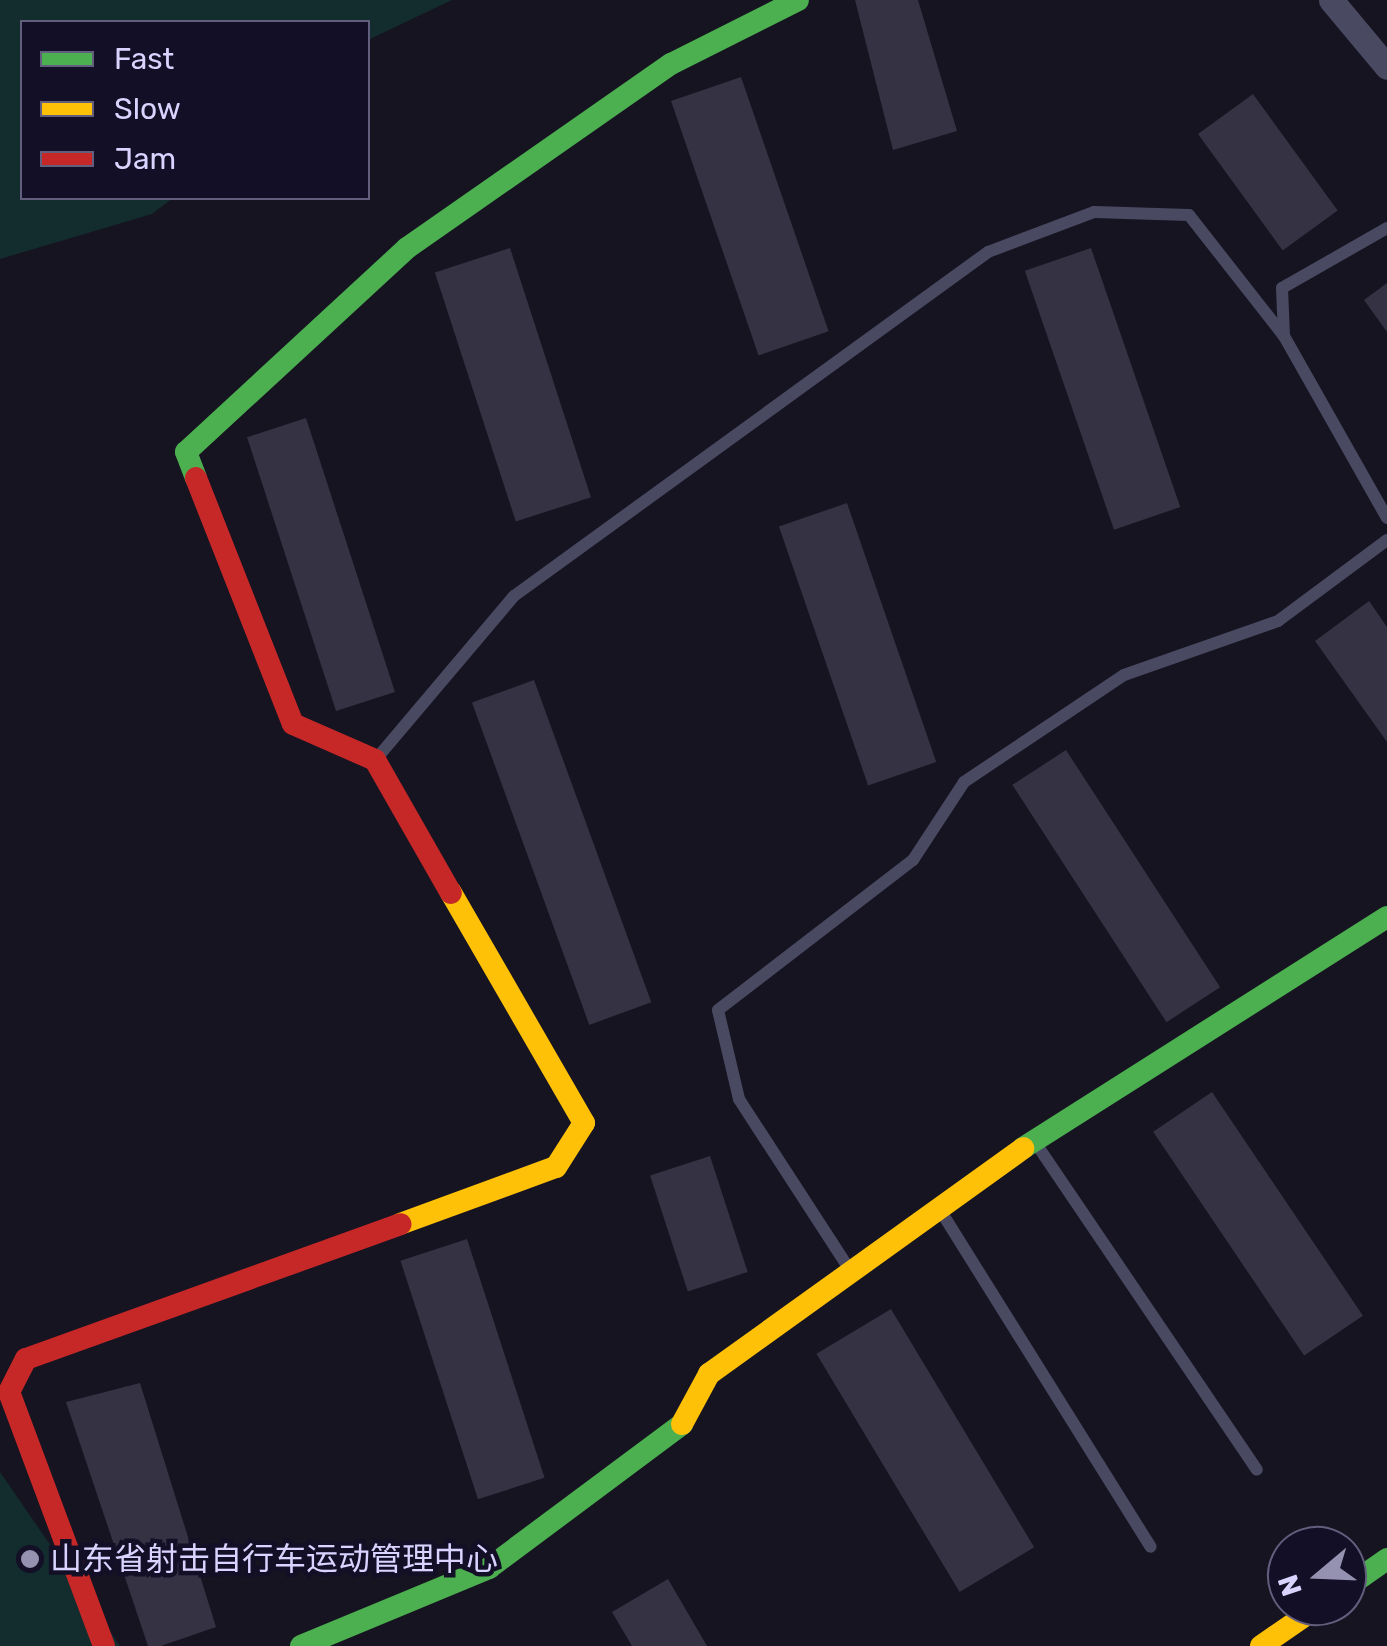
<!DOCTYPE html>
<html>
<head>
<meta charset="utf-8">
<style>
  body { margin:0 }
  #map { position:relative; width:1387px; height:1646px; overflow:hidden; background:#161421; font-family:Rubik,"Noto Sans SC",sans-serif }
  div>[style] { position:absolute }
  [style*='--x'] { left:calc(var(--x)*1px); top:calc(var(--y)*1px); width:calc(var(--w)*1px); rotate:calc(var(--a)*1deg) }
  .green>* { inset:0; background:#132c2d }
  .building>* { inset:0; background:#343243; transform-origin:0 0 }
  .lane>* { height:12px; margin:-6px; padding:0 6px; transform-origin:6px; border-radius:6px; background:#4a4962 }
  .street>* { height:25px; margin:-12.5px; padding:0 12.5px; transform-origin:12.5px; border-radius:12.5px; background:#4a4962 }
  .fast>* { height:22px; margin:-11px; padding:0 11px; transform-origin:11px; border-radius:11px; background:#4caf50 }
  .slow>* { height:22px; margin:-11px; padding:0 11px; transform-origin:11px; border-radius:11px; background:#ffc107 }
  .jam>* { height:22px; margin:-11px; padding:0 11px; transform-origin:11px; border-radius:11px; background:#c62828 }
  .dots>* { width:28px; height:28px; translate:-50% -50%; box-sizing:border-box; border:5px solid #130f26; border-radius:50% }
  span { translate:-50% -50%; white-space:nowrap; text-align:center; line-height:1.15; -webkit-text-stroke:9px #130f26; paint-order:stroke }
  .poi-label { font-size:32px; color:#d9d4ff }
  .left { translate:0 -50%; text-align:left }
  .legend { position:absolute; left:20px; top:20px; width:350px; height:180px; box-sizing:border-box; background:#130f26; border:2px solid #625e7d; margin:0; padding:12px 18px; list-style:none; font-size:30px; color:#d9d4ff }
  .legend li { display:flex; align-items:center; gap:20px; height:50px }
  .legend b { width:50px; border:2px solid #625e7d }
  .north { position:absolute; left:1267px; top:1526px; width:100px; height:100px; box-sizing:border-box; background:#130f26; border:2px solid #625e7d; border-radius:50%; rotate:251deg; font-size:28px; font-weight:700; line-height:40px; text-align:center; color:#d9d4ff }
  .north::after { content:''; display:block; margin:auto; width:35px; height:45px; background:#9591b1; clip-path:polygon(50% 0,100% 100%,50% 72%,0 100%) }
</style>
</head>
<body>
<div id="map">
  <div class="green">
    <i style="clip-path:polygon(0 0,452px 0,368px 40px,368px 22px,22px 22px,22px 198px,173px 198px,152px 214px,0 259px)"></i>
    <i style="clip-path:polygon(0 1472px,120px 1646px,0 1646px)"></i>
  </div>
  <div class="building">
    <i style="clip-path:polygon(855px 0,918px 0,957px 131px,893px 150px)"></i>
    <i style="left:741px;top:77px;width:269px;height:74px;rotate:71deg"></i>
    <i style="left:1253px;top:94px;width:144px;height:68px;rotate:54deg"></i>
    <i style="left:510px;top:248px;width:262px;height:79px;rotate:72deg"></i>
    <i style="left:1091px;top:248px;width:274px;height:70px;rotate:71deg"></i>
    <i style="clip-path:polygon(1387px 283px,1387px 332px,1364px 300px)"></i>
    <i style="left:306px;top:418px;width:288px;height:62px;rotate:72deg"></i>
    <i style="left:847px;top:503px;width:274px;height:72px;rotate:71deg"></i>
    <i style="clip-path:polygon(1369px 601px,1387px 627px,1387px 742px,1315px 641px)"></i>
    <i style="left:534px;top:680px;width:343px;height:66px;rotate:70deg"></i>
    <i style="left:1066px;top:750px;width:283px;height:64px;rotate:57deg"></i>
    <i style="left:1212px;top:1092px;width:270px;height:71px;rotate:56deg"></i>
    <i style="left:710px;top:1156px;width:122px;height:63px;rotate:72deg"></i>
    <i style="left:467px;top:1239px;width:251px;height:70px;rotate:72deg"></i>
    <i style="left:891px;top:1309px;width:278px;height:87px;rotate:59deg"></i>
    <i style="clip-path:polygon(140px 1383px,216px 1627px,161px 1646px,148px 1646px,66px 1402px)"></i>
    <i style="clip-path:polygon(668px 1579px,707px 1646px,632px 1646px,612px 1612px)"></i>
  </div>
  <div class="lane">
    <i style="--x:1284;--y:336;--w:48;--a:-92.4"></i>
    <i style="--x:1282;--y:288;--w:121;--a:-29.7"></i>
    <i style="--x:377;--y:758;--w:212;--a:-49.8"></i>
    <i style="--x:514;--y:596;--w:586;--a:-35.97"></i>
    <i style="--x:988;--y:252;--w:113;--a:-20.7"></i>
    <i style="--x:1094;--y:212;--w:95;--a:1.8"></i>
    <i style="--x:1189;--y:215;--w:154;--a:51.9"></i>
    <i style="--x:1284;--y:336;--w:209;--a:60.5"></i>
    <i style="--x:1037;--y:1145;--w:392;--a:55.9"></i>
    <i style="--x:937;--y:1205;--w:403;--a:58"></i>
    <i style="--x:848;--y:1267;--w:200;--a:-123"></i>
    <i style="--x:739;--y:1099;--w:91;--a:-103.3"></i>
    <i style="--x:718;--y:1010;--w:246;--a:-37.6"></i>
    <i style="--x:913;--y:860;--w:93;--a:-56.8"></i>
    <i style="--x:964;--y:782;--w:192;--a:-33.8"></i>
    <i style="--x:1124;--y:675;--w:163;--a:-19.3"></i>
    <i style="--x:1278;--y:621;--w:136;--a:-36.6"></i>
  </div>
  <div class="street">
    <i style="--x:1331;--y:0;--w:87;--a:50.1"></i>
  </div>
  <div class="fast">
    <i style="--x:196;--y:478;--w:28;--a:-111"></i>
    <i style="--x:186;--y:452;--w:301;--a:-42.7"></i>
    <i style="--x:407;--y:248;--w:322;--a:-34.9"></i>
    <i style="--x:671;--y:64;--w:142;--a:-26.7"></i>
    <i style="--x:1023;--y:1148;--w:431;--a:-32.4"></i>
    <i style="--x:1347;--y:1587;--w:49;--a:-35"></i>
    <i style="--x:301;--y:1646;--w:204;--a:-22.5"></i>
    <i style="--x:489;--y:1568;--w:241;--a:-36.7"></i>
  </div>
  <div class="slow">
    <i style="--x:400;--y:1224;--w:166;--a:-20.1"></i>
    <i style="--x:556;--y:1167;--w:52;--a:-57.5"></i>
    <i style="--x:584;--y:1123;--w:266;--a:-120"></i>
    <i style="--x:682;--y:1424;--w:57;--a:-61.6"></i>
    <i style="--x:709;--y:1374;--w:387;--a:-35.7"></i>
    <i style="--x:1261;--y:1646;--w:70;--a:-34.6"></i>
  </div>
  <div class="jam">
    <i style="--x:196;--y:478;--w:264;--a:68.5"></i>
    <i style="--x:293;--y:724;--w:90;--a:23.7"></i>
    <i style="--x:375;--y:760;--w:153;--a:60.3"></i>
    <i style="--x:104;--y:1646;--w:271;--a:-110.5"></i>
    <i style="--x:9;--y:1392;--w:37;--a:-63"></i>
    <i style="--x:26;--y:1359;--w:398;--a:-19.8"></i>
  </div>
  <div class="dots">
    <i style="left:30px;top:1559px;background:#9591b1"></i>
  </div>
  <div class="poi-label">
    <span class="left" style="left:50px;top:1559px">山东省射击自行车运动管理中心</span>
  </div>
  <ul class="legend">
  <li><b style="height:12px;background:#4caf50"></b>Fast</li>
  <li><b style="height:12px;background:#ffc107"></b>Slow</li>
  <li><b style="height:12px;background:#c62828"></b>Jam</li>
  </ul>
  <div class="north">N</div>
</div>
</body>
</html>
